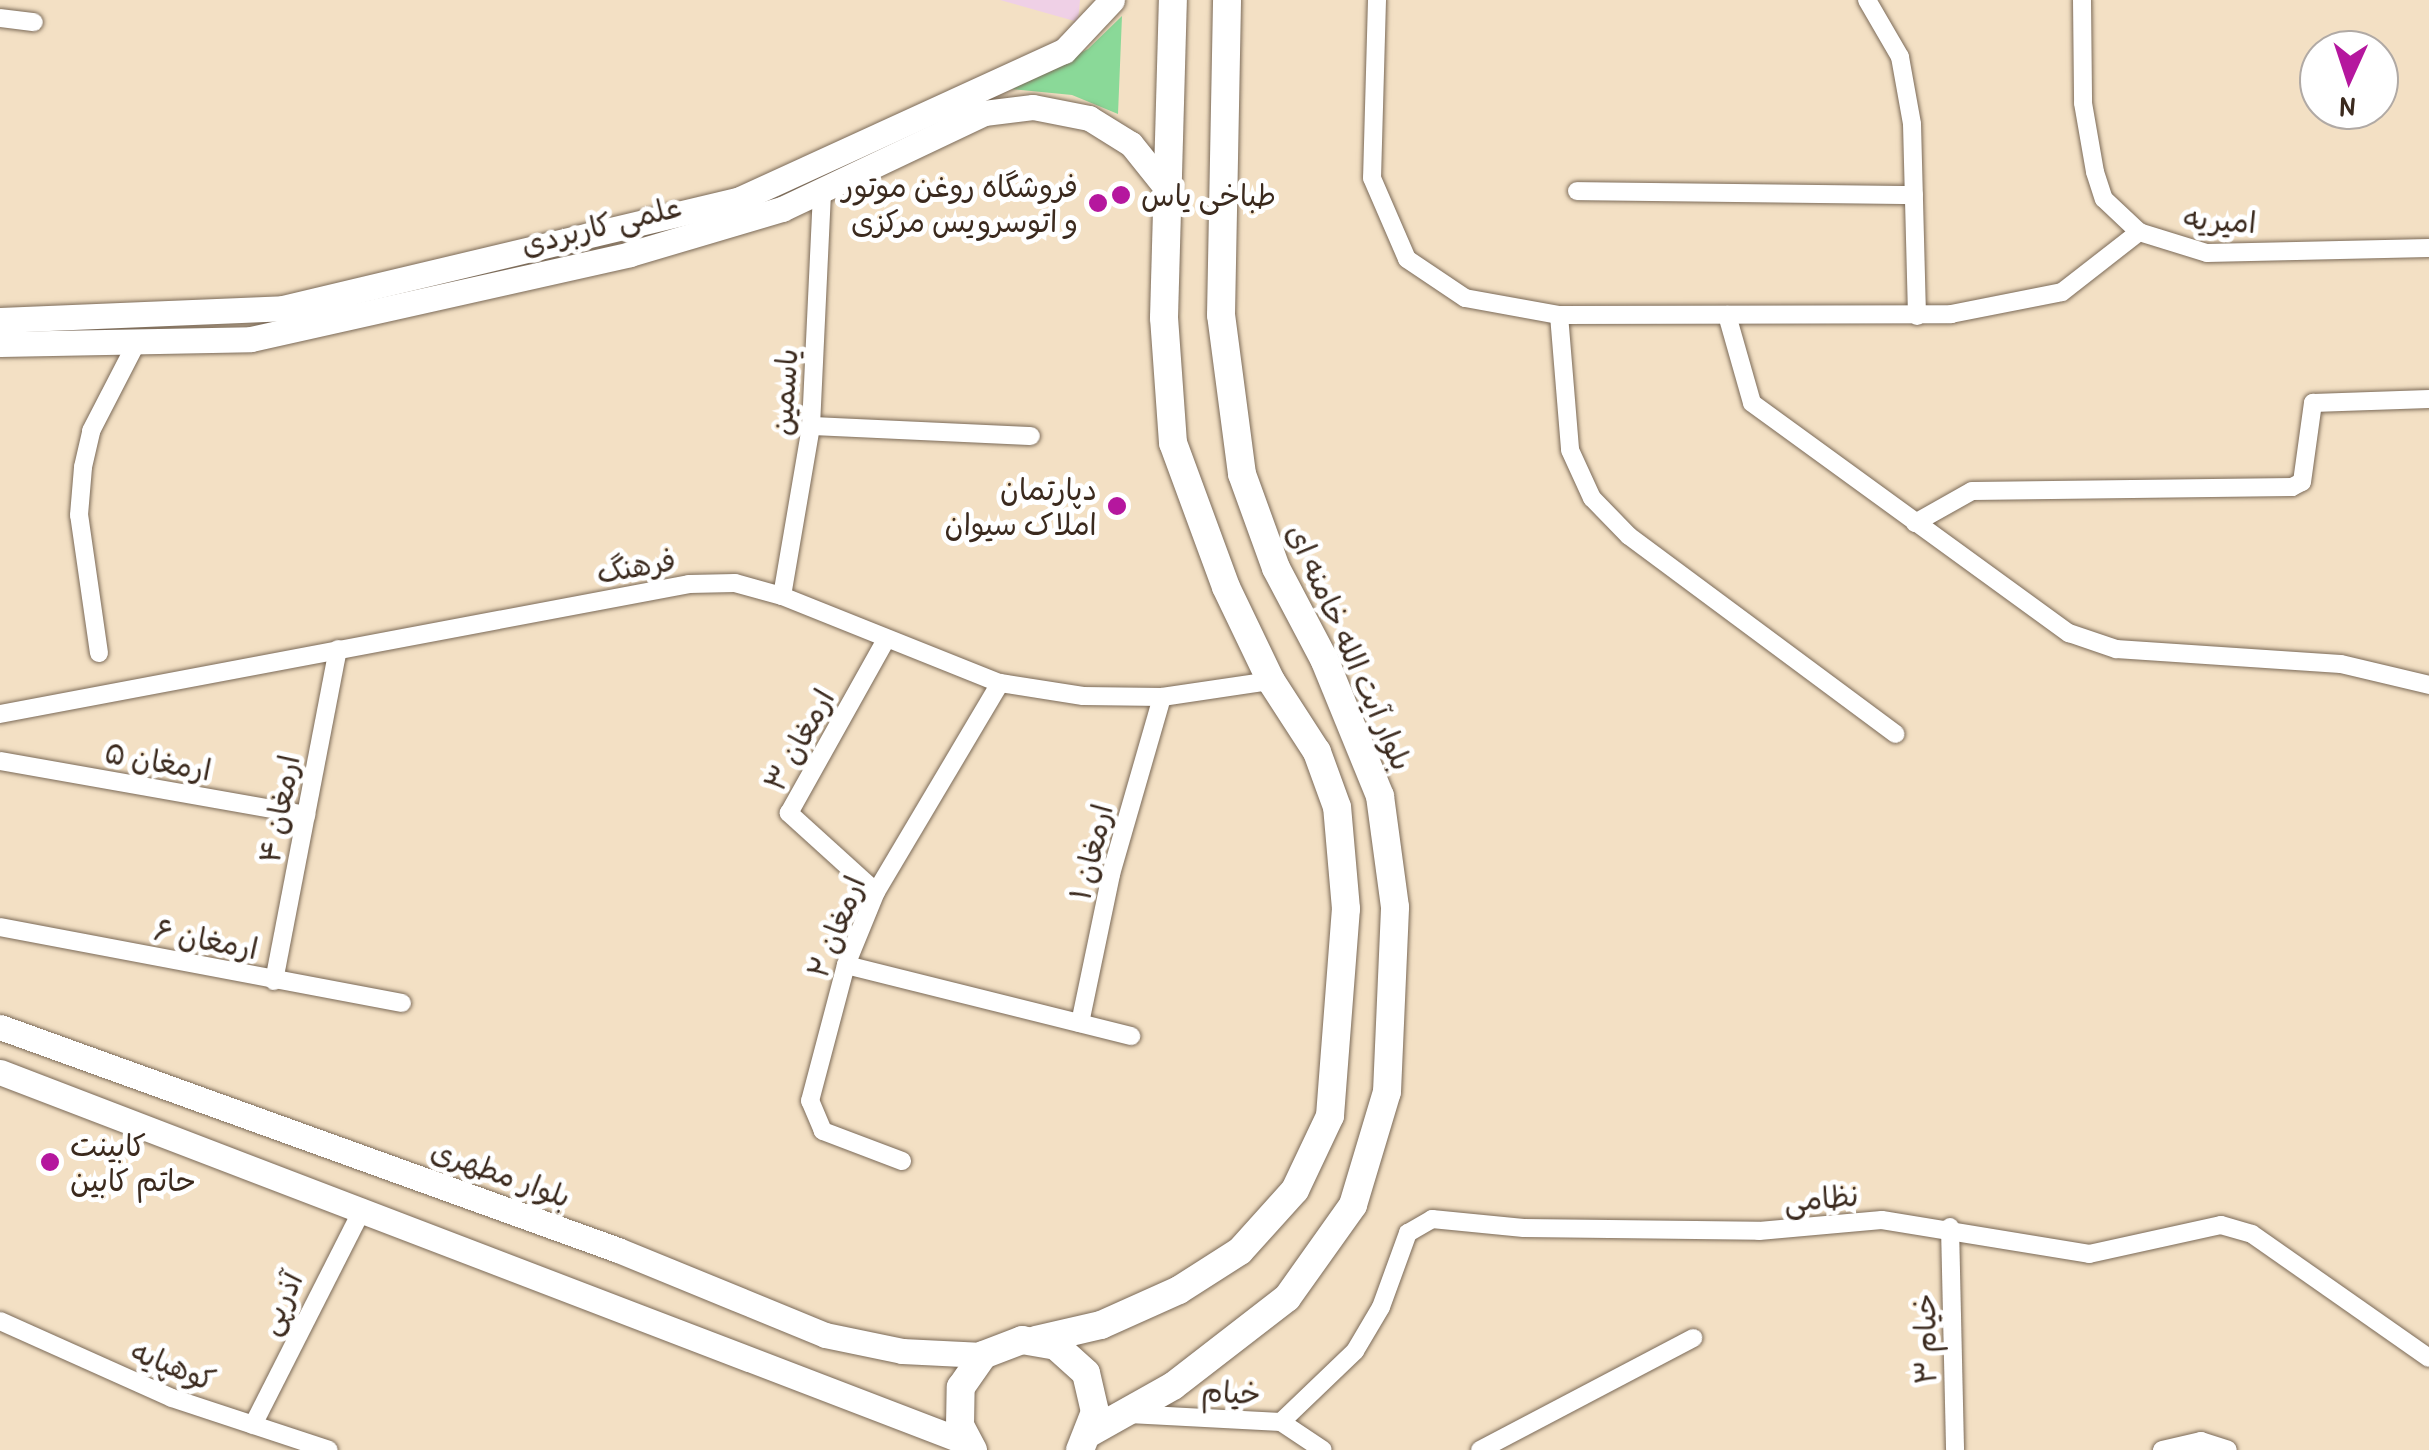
<!DOCTYPE html>
<html>
<head>
<meta charset="utf-8">
<style>
  body { margin:0 }
  #map { position:relative; width:2429px; height:1450px; overflow:hidden; background:#f3e0c4; font-family:"Patrick Hand","Playpen Sans Arabic",sans-serif }
  div>[style] { position:absolute }
  [style*='--x'] { left:calc(var(--x)*1px); top:calc(var(--y)*1px); width:calc(var(--w)*1px); rotate:calc(var(--a)*1deg) }
  .built>* { inset:0; background:#efd0e6 }
  .green>* { inset:0; background:#8ad998 }
  .roads { filter:drop-shadow(0 0 2px #7b6a58) drop-shadow(0 0 2px #7b6a58) }
  .street>* { height:18px; margin:-9px; padding:0 9px; transform-origin:9px; border-radius:9px; background:#fff }
  .secondary>* { height:25px; margin:-12.5px; padding:0 12.5px; transform-origin:12.5px; border-radius:12.5px; background:#fff }
  .primary>* { height:28px; margin:-14px; padding:0 14px; transform-origin:14px; border-radius:14px; background:#fff }
  .dots>* { width:28px; height:28px; translate:-50% -50%; box-sizing:border-box; border:5px solid #fff; border-radius:50% }
  span { translate:-50% -50%; white-space:nowrap; text-align:center; line-height:1.15; -webkit-text-stroke:10px #fff; paint-order:stroke }
  .poi-label { font-size:30px; color:#3b2a1e }
  .right { translate:-100% -50%; text-align:right }
  .left { translate:0 -50%; text-align:left }
  .street-label { font-size:30px; color:#3b2a1e }
  .north { position:absolute; left:2299px; top:30px; width:100px; height:100px; box-sizing:border-box; background:#fff; border:2px solid #b1aaa5; border-radius:50%; rotate:183deg; font-size:28px; font-weight:700; line-height:40px; text-align:center; color:#3b2a1e }
  .north::after { content:''; display:block; margin:auto; width:35px; height:45px; background:#b5179e; clip-path:polygon(50% 0,100% 100%,50% 72%,0 100%) }
</style>
</head>
<body>
<div id="map">
  <div class="built">
    <i style="clip-path:polygon(1000px 0,1080px 0,1078px 22px)"></i>
  </div>
  <div class="green">
    <i style="clip-path:polygon(1122px 16px,1118px 114px,1072px 95px,1010px 89px,1088px 49px)"></i>
  </div>
  <div class="roads">
    <div class="street">
      <i style="--x:1377;--y:0;--w:178;--a:91.6"></i>
      <i style="--x:1372;--y:178;--w:88;--a:66.6"></i>
      <i style="--x:1407;--y:259;--w:70;--a:33.9"></i>
      <i style="--x:1465;--y:298;--w:96;--a:10.3"></i>
      <i style="--x:1559;--y:315;--w:392;--a:-0.1"></i>
      <i style="--x:1951;--y:314;--w:113;--a:-11.2"></i>
      <i style="--x:2062;--y:292;--w:98;--a:-37.9"></i>
      <i style="--x:1867;--y:0;--w:66;--a:59.9"></i>
      <i style="--x:1900;--y:57;--w:68;--a:79.8"></i>
      <i style="--x:1912;--y:124;--w:192;--a:88.5"></i>
      <i style="--x:2082;--y:0;--w:103;--a:89.4"></i>
      <i style="--x:2083;--y:103;--w:70;--a:80.1"></i>
      <i style="--x:2095;--y:172;--w:28;--a:72"></i>
      <i style="--x:2104;--y:199;--w:48;--a:43.3"></i>
      <i style="--x:2139;--y:232;--w:71;--a:17.2"></i>
      <i style="--x:2207;--y:253;--w:222;--a:-1.3"></i>
      <i style="--x:0;--y:18;--w:34;--a:7"></i>
      <i style="--x:1577;--y:191;--w:337;--a:0.7"></i>
      <i style="--x:1559;--y:315;--w:135;--a:85.3"></i>
      <i style="--x:1570;--y:450;--w:53;--a:65.4"></i>
      <i style="--x:1592;--y:498;--w:53;--a:45.8"></i>
      <i style="--x:1629;--y:536;--w:332;--a:36.6"></i>
      <i style="--x:1727;--y:315;--w:91;--a:74.1"></i>
      <i style="--x:1752;--y:403;--w:392;--a:36"></i>
      <i style="--x:2069;--y:633;--w:50;--a:18.8"></i>
      <i style="--x:2116;--y:649;--w:225;--a:3.8"></i>
      <i style="--x:2341;--y:664;--w:90;--a:13.4"></i>
      <i style="--x:811;--y:426;--w:220;--a:2.6"></i>
      <i style="--x:1915;--y:523;--w:65;--a:-29.3"></i>
      <i style="--x:1972;--y:491;--w:320;--a:-0.7"></i>
      <i style="--x:2292;--y:487;--w:11;--a:-27"></i>
      <i style="--x:2302;--y:482;--w:80;--a:-82.1"></i>
      <i style="--x:2313;--y:403;--w:116;--a:-2"></i>
      <i style="--x:782;--y:596;--w:172;--a:-80.3"></i>
      <i style="--x:811;--y:426;--w:236;--a:-87.3"></i>
      <i style="--x:99;--y:653;--w:139;--a:-98.2"></i>
      <i style="--x:79;--y:515;--w:48;--a:-85.2"></i>
      <i style="--x:83;--y:467;--w:37;--a:-77"></i>
      <i style="--x:91;--y:431;--w:98;--a:-62.7"></i>
      <i style="--x:0;--y:714;--w:701;--a:-10.68"></i>
      <i style="--x:689;--y:584;--w:46;--a:-1.2"></i>
      <i style="--x:735;--y:583;--w:49;--a:15.5"></i>
      <i style="--x:782;--y:596;--w:235;--a:21.8"></i>
      <i style="--x:1000;--y:683;--w:84;--a:8.9"></i>
      <i style="--x:1083;--y:696;--w:79;--a:0.7"></i>
      <i style="--x:1162;--y:697;--w:110;--a:-8.4"></i>
      <i style="--x:0;--y:761;--w:311;--a:10"></i>
      <i style="--x:876;--y:892;--w:118;--a:-137.8"></i>
      <i style="--x:789;--y:813;--w:197;--a:-60.8"></i>
      <i style="--x:0;--y:927;--w:409;--a:10.7"></i>
      <i style="--x:846;--y:965;--w:294;--a:14"></i>
      <i style="--x:274;--y:981;--w:338;--a:-79.1"></i>
      <i style="--x:1080;--y:1023;--w:152;--a:-78.2"></i>
      <i style="--x:1111;--y:874;--w:184;--a:-73.9"></i>
      <i style="--x:902;--y:1161;--w:85;--a:-159.2"></i>
      <i style="--x:823;--y:1131;--w:33;--a:-113"></i>
      <i style="--x:810;--y:1101;--w:141;--a:-75.2"></i>
      <i style="--x:846;--y:965;--w:79;--a:-67.7"></i>
      <i style="--x:876;--y:892;--w:243;--a:-59.3"></i>
      <i style="--x:1950;--y:1227;--w:223;--a:88.7"></i>
      <i style="--x:0;--y:1321;--w:188;--a:24.1"></i>
      <i style="--x:172;--y:1398;--w:165;--a:18.3"></i>
      <i style="--x:1129;--y:1414;--w:152;--a:3"></i>
      <i style="--x:1281;--y:1422;--w:50;--a:33.7"></i>
      <i style="--x:1281;--y:1422;--w:103;--a:-43.8"></i>
      <i style="--x:1355;--y:1351;--w:51;--a:-59.4"></i>
      <i style="--x:1381;--y:1307;--w:79;--a:-70"></i>
      <i style="--x:1408;--y:1233;--w:28;--a:-30"></i>
      <i style="--x:1432;--y:1219;--w:92;--a:5.6"></i>
      <i style="--x:1524;--y:1228;--w:235;--a:0.7"></i>
      <i style="--x:1759;--y:1231;--w:123;--a:-5.1"></i>
      <i style="--x:1882;--y:1220;--w:210;--a:9.3"></i>
      <i style="--x:2089;--y:1254;--w:135;--a:-12.4"></i>
      <i style="--x:2221;--y:1225;--w:32;--a:16"></i>
      <i style="--x:2252;--y:1234;--w:216;--a:35"></i>
      <i style="--x:253;--y:1425;--w:243;--a:-63.1"></i>
      <i style="--x:1480;--y:1450;--w:241;--a:-27.7"></i>
      <i style="--x:2162;--y:1450;--w:40;--a:-13"></i>
      <i style="--x:2201;--y:1441;--w:28;--a:18"></i>
    </div>
    <div class="secondary">
      <i style="--x:0;--y:320;--w:283;--a:-2.4"></i>
      <i style="--x:283;--y:308;--w:470;--a:-13.4"></i>
      <i style="--x:740;--y:199;--w:356;--a:-24.6"></i>
      <i style="--x:1064;--y:51;--w:70;--a:-46.7"></i>
      <i style="--x:0;--y:344;--w:251;--a:-1.1"></i>
      <i style="--x:251;--y:339;--w:388;--a:-12.6"></i>
      <i style="--x:630;--y:254;--w:159;--a:-16.5"></i>
      <i style="--x:782;--y:209;--w:224;--a:-25.4"></i>
      <i style="--x:984;--y:113;--w:49;--a:-7"></i>
      <i style="--x:1033;--y:107;--w:57;--a:11.1"></i>
      <i style="--x:1089;--y:118;--w:49;--a:31.8"></i>
      <i style="--x:1131;--y:144;--w:58;--a:51.3"></i>
      <i style="--x:0;--y:1027;--w:657;--a:19.84"></i>
      <i style="--x:618;--y:1250;--w:224;--a:22.3"></i>
      <i style="--x:825;--y:1335;--w:79;--a:11.7"></i>
      <i style="--x:902;--y:1351;--w:81;--a:2.8"></i>
      <i style="--x:0;--y:1072;--w:1037;--a:20.97"></i>
    </div>
    <div class="primary">
      <i style="--x:1036;--y:1340;--w:67;--a:-13"></i>
      <i style="--x:1101;--y:1325;--w:85;--a:-24.2"></i>
      <i style="--x:1179;--y:1290;--w:72;--a:-32.6"></i>
      <i style="--x:1240;--y:1251;--w:82;--a:-48"></i>
      <i style="--x:1295;--y:1190;--w:82;--a:-64.7"></i>
      <i style="--x:1330;--y:1116;--w:208;--a:-85.6"></i>
      <i style="--x:1346;--y:909;--w:102;--a:-95"></i>
      <i style="--x:1337;--y:807;--w:59;--a:-110"></i>
      <i style="--x:1317;--y:752;--w:85;--a:-122.9"></i>
      <i style="--x:1271;--y:681;--w:104;--a:-115.6"></i>
      <i style="--x:1226;--y:587;--w:153;--a:-110.2"></i>
      <i style="--x:1173;--y:443;--w:125;--a:-94.1"></i>
      <i style="--x:1164;--y:318;--w:318;--a:-88.4"></i>
      <i style="--x:1091;--y:1432;--w:94;--a:-29.3"></i>
      <i style="--x:1173;--y:1386;--w:144;--a:-37.7"></i>
      <i style="--x:1287;--y:1298;--w:114;--a:-54.6"></i>
      <i style="--x:1353;--y:1205;--w:118;--a:-73.3"></i>
      <i style="--x:1387;--y:1092;--w:185;--a:-87.5"></i>
      <i style="--x:1395;--y:907;--w:112;--a:-97.7"></i>
      <i style="--x:1380;--y:796;--w:146;--a:-112.2"></i>
      <i style="--x:1325;--y:661;--w:105;--a:-117.8"></i>
      <i style="--x:1276;--y:568;--w:100;--a:-109.9"></i>
      <i style="--x:1242;--y:474;--w:160;--a:-97.5"></i>
      <i style="--x:1221;--y:315;--w:315;--a:-88.9"></i>
      <i style="--x:973;--y:1450;--w:27;--a:-118"></i>
      <i style="--x:960;--y:1426;--w:39;--a:-89"></i>
      <i style="--x:961;--y:1387;--w:39;--a:-55"></i>
      <i style="--x:983;--y:1355;--w:42;--a:-21"></i>
      <i style="--x:1022;--y:1340;--w:35;--a:10"></i>
      <i style="--x:1056;--y:1346;--w:40;--a:42"></i>
      <i style="--x:1086;--y:1373;--w:40;--a:77"></i>
      <i style="--x:1095;--y:1412;--w:41;--a:111.5"></i>
    </div>
  </div>
  <div class="dots">
    <i style="left:1121px;top:195px;background:#b5179e"></i>
    <i style="left:1098px;top:203px;background:#b5179e"></i>
    <i style="left:1117px;top:506px;background:#b5179e"></i>
    <i style="left:50px;top:1162px;background:#b5179e"></i>
  </div>
  <div class="poi-label">
    <span class="right" style="left:1078px;top:203px">فروشگاه روغن موتور<br>و اتوسرویس مرکزی</span>
    <span class="left" style="left:1141px;top:195px">طباخی یاس</span>
    <span class="right" style="left:1097px;top:506px">دپارتمان<br>املاک سیوان</span>
    <span class="left" style="left:70px;top:1162px">کابینت<br>حاتم کابین</span>
  </div>
  <div class="street-label">
    <span style="left:2220px;top:220px;rotate:4deg">امیریه</span>
    <span style="left:601px;top:225px;rotate:-14deg">علمی کاربردی</span>
    <span style="left:784px;top:392px;rotate:-86deg">یاسمین</span>
    <span style="left:636px;top:566px;rotate:-10deg">فرهنگ</span>
    <span style="left:1350px;top:647px;rotate:66deg">بلوار آیت الله خامنه ای</span>
    <span style="left:799px;top:740px;rotate:-61deg">ارمغان ۳</span>
    <span style="left:158px;top:761px;rotate:10deg">ارمغان ۵</span>
    <span style="left:279px;top:809px;rotate:-79deg">ارمغان ۴</span>
    <span style="left:1091px;top:852px;rotate:-76deg">ارمغان ۱</span>
    <span style="left:836px;top:927px;rotate:-68deg">ارمغان ۲</span>
    <span style="left:206px;top:939px;rotate:11deg">ارمغان ۶</span>
    <span style="left:501px;top:1173px;rotate:20deg">بلوار مطهری</span>
    <span style="left:1821px;top:1198px;rotate:-5deg">نظامی</span>
    <span style="left:280px;top:1303px;rotate:-65deg">آذرپی</span>
    <span style="left:1925px;top:1339px;rotate:-91deg">خیام ۳</span>
    <span style="left:173px;top:1365px;rotate:22deg">کوهپایه</span>
    <span style="left:1231px;top:1392px;rotate:3deg">خیام</span>
  </div>
  <div class="north">N</div>
</div>
</body>
</html>
